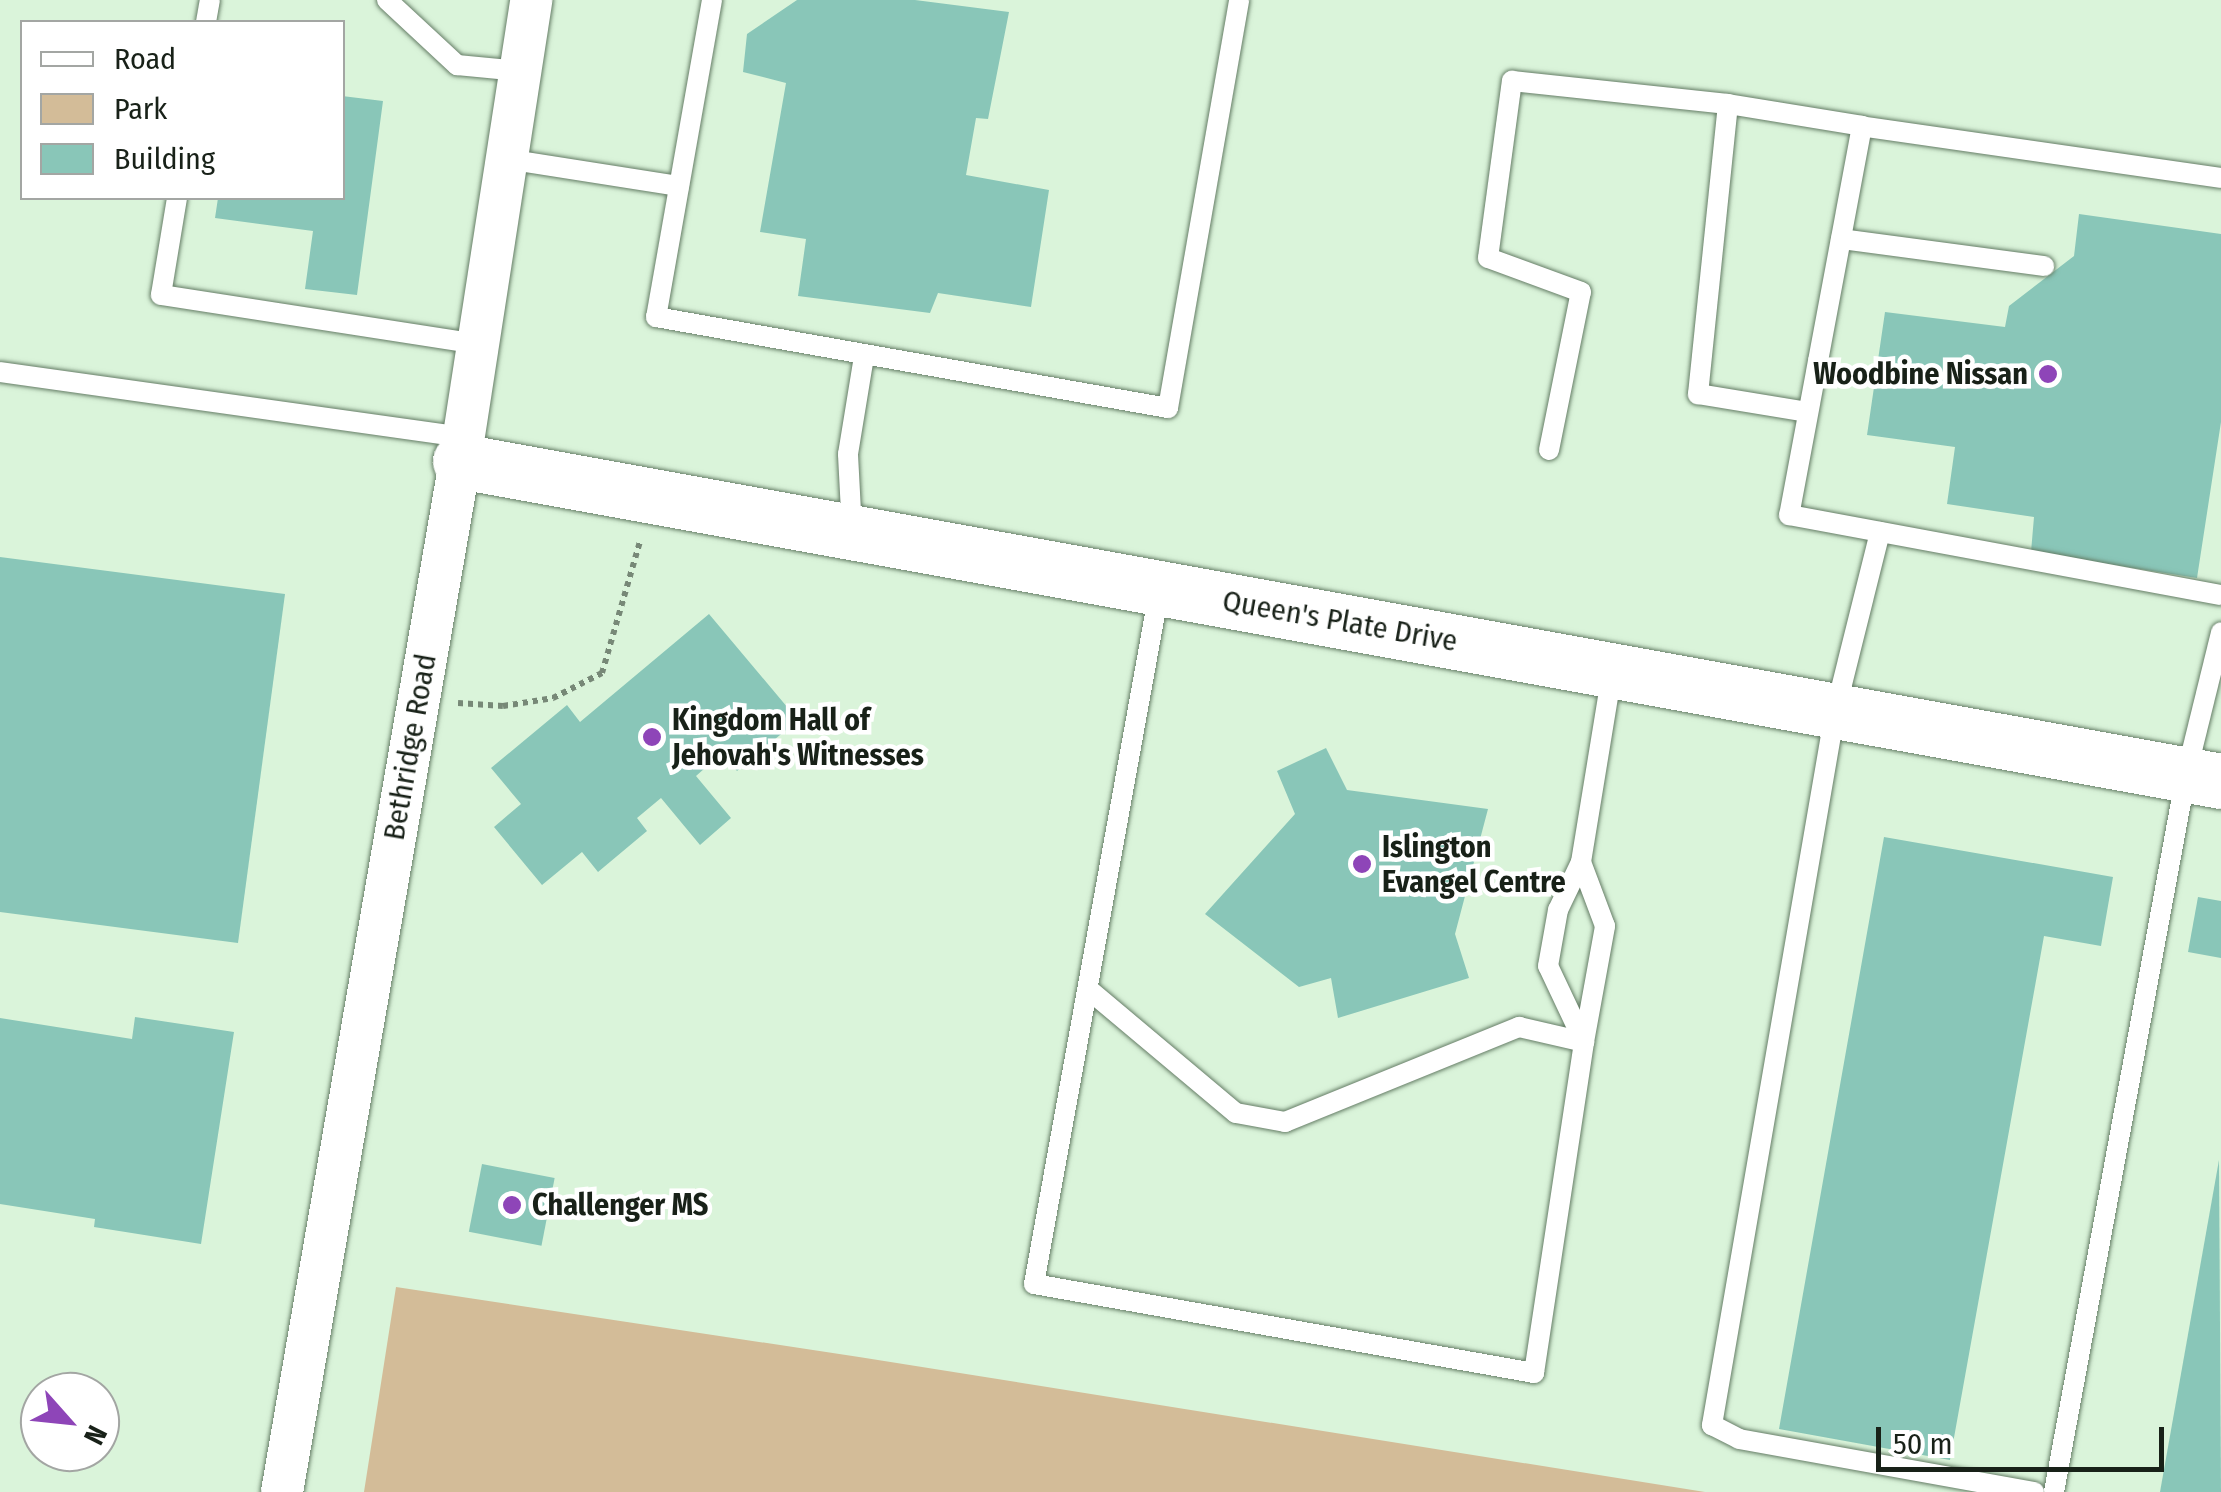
<!DOCTYPE html>
<html>
<head>
<meta charset="utf-8">
<style>
  body { margin:0 }
  #map { position:relative; width:2221px; height:1492px; overflow:hidden; background:#daf4da; font-family:"Fira Sans Condensed",sans-serif }
  div>[style] { position:absolute }
  [style*='--x'] { left:calc(var(--x)*1px); top:calc(var(--y)*1px); width:calc(var(--w)*1px); rotate:calc(var(--a)*1deg) }
  .green>* { inset:0; background:#d3bc98 }
  .building>* { inset:0; background:#89c6b8; transform-origin:0 0 }
  .path>* { height:6px; margin-top:-3px; transform-origin:0; background:repeating-linear-gradient(90deg,#787 0 5px,transparent 0 10px) }
  .roads { filter:drop-shadow(0 0 2px #657d66) drop-shadow(0 0 2px #657d66) }
  .lane>* { height:20px; margin:-10px; padding:0 10px; transform-origin:10px; border-radius:10px; background:#fff }
  .street>* { height:42px; margin:-21px; padding:0 21px; transform-origin:21px; border-radius:21px; background:#fff }
  .secondary>* { height:55px; margin:-27.5px; padding:0 27.5px; transform-origin:27.5px; border-radius:27.5px; background:#fff }
  .dots>* { width:28px; height:28px; translate:-50% -50%; box-sizing:border-box; border:5px solid #fff; border-radius:50% }
  span { translate:-50% -50%; white-space:nowrap; text-align:center; line-height:1.15; -webkit-text-stroke:9px #fff; paint-order:stroke }
  .poi-label { font-size:30px; color:#182118; font-weight:700 }
  .right { translate:-100% -50%; text-align:right }
  .left { translate:0 -50%; text-align:left }
  .street-label { font-size:30px; color:#182118 }
  .legend { position:absolute; left:20px; top:20px; width:325px; height:180px; box-sizing:border-box; background:#fff; border:2px solid #a3a6a3; margin:0; padding:12px 18px; list-style:none; font-size:30px; color:#182118 }
  .legend li { display:flex; align-items:center; gap:20px; height:50px }
  .legend b { width:50px; border:2px solid #a3a6a3 }
  .north { position:absolute; left:20px; top:1372px; width:100px; height:100px; box-sizing:border-box; background:#fff; border:2px solid #a3a6a3; border-radius:50%; rotate:117deg; font-size:28px; font-weight:700; line-height:40px; text-align:center; color:#182118 }
  .north::after { content:''; display:block; margin:auto; width:35px; height:45px; background:#8e45b8; clip-path:polygon(50% 0,100% 100%,50% 72%,0 100%) }
  .scale { position:absolute; left:1876px; top:1427px; width:288px; height:45px; box-sizing:border-box; border:5px solid #182118; border-top:0; padding-left:12px; font-size:30px; line-height:35px; white-space:nowrap; color:#182118; -webkit-text-stroke:8px #fff; paint-order:stroke }
</style>
</head>
<body>
<div id="map">
  <div class="green">
    <i style="clip-path:polygon(396px 1287px,859px 1357px,1705px 1492px,364px 1492px)"></i>
  </div>
  <div class="building">
    <i style="clip-path:polygon(797px 0,915px 0,1009px 12px,988px 119px,976px 118px,966px 175px,1049px 190px,1031px 307px,938px 293px,930px 313px,798px 296px,806px 239px,760px 232px,786px 83px,743px 72px,747px 34px)"></i>
    <i style="clip-path:polygon(342px 96px,383px 101px,357px 295px,305px 289px,313px 231px,215px 218px,218px 198px,342px 198px)"></i>
    <i style="clip-path:polygon(2079px 214px,2221px 234px,2221px 422px,2197px 578px,2031px 552px,2034px 517px,1947px 504px,1955px 447px,1867px 435px,1885px 312px,2005px 327px,2009px 306px,2074px 256px)"></i>
    <i style="clip-path:polygon(0 557px,285px 594px,238px 943px,0 912px)"></i>
    <i style="clip-path:polygon(709px 614px,798px 720px,737px 771px,722px 753px,696px 776px,731px 818px,700px 845px,661px 798px,637px 818px,647px 831px,598px 872px,582px 852px,542px 885px,494px 827px,521px 804px,491px 768px,567px 705px,580px 722px)"></i>
    <i style="clip-path:polygon(1326px 748px,1347px 790px,1488px 809px,1455px 934px,1469px 978px,1338px 1018px,1331px 978px,1299px 987px,1205px 914px,1295px 814px,1277px 771px)"></i>
    <i style="clip-path:polygon(1884px 837px,2113px 877px,2101px 946px,2044px 936px,1950px 1460px,1779px 1429px)"></i>
    <i style="clip-path:polygon(2198px 897px,2221px 901px,2221px 958px,2188px 952px)"></i>
    <i style="clip-path:polygon(135px 1017px,234px 1032px,201px 1244px,94px 1227px,95px 1219px,0 1204px,0 1018px,132px 1039px)"></i>
    <i style="clip-path:polygon(2219px 1160px,2221px 1492px,2160px 1492px)"></i>
    <i style="left:482px;top:1164px;width:74px;height:69px;rotate:11deg"></i>
  </div>
  <div class="path">
    <i style="--x:458;--y:703;--w:45;--a:3.8"></i>
    <i style="--x:503;--y:706;--w:51;--a:-9.1"></i>
    <i style="--x:553;--y:698;--w:55;--a:-27"></i>
    <i style="--x:602;--y:673;--w:137;--a:-73.9"></i>
  </div>
  <div class="roads">
    <div class="lane">
      <i style="--x:387;--y:0;--w:96;--a:42.9"></i>
      <i style="--x:457;--y:65;--w:63;--a:5.4"></i>
      <i style="--x:712;--y:0;--w:322;--a:100"></i>
      <i style="--x:656;--y:317;--w:520;--a:10.08"></i>
      <i style="--x:1168;--y:408;--w:414;--a:-80.1"></i>
      <i style="--x:206;--y:22;--w:22;--a:-80"></i>
      <i style="--x:1728;--y:104;--w:292;--a:95.9"></i>
      <i style="--x:1698;--y:394;--w:111;--a:9.3"></i>
      <i style="--x:506;--y:159;--w:175;--a:8.9"></i>
      <i style="--x:2221;--y:178;--w:363;--a:-171.8"></i>
      <i style="--x:1862;--y:126;--w:396;--a:100.6"></i>
      <i style="--x:1789;--y:515;--w:439;--a:10.5"></i>
      <i style="--x:177;--y:198;--w:98;--a:99.4"></i>
      <i style="--x:161;--y:295;--w:321;--a:8.8"></i>
      <i style="--x:1841;--y:239;--w:205;--a:7.6"></i>
      <i style="--x:0;--y:372;--w:468;--a:8"></i>
      <i style="--x:1549;--y:450;--w:161;--a:-78.6"></i>
      <i style="--x:1581;--y:292;--w:99;--a:-159.9"></i>
      <i style="--x:1488;--y:258;--w:179;--a:-82.3"></i>
      <i style="--x:1512;--y:81;--w:217;--a:6.1"></i>
      <i style="--x:1728;--y:104;--w:136;--a:9.3"></i>
      <i style="--x:852;--y:531;--w:77;--a:-93"></i>
      <i style="--x:848;--y:454;--w:99;--a:-80.7"></i>
      <i style="--x:1880;--y:532;--w:186;--a:104"></i>
      <i style="--x:1835;--y:712;--w:724;--a:99.79"></i>
      <i style="--x:1712;--y:1425;--w:30;--a:27"></i>
      <i style="--x:1739;--y:1439;--w:300;--a:10.2"></i>
      <i style="--x:1159;--y:592;--w:703;--a:100.24"></i>
      <i style="--x:1034;--y:1284;--w:508;--a:10.09"></i>
      <i style="--x:1534;--y:1373;--w:335;--a:-81.4"></i>
      <i style="--x:1584;--y:1042;--w:84;--a:-115.3"></i>
      <i style="--x:1548;--y:966;--w:57;--a:-79.9"></i>
      <i style="--x:1558;--y:910;--w:53;--a:-64.4"></i>
      <i style="--x:1581;--y:862;--w:193;--a:-80.7"></i>
      <i style="--x:1088;--y:989;--w:193;--a:40"></i>
      <i style="--x:1236;--y:1113;--w:50;--a:10.4"></i>
      <i style="--x:1285;--y:1122;--w:253;--a:-22.1"></i>
      <i style="--x:1519;--y:1027;--w:67;--a:13"></i>
      <i style="--x:1584;--y:1042;--w:118;--a:-79.7"></i>
      <i style="--x:1605;--y:926;--w:68;--a:-110.6"></i>
      <i style="--x:2054;--y:1492;--w:729;--a:-79.57"></i>
      <i style="--x:2186;--y:775;--w:147;--a:-76.2"></i>
    </div>
    <div class="street">
      <i style="--x:282;--y:1492;--w:1046;--a:-80.2"></i>
      <i style="--x:460;--y:461;--w:466;--a:-81.2"></i>
    </div>
    <div class="secondary">
      <i style="--x:460;--y:461;--w:1790;--a:10.3"></i>
    </div>
  </div>
  <div class="dots">
    <i style="left:2048px;top:374px;background:#8e45b8"></i>
    <i style="left:652px;top:737px;background:#8e45b8"></i>
    <i style="left:1362px;top:864px;background:#8e45b8"></i>
    <i style="left:512px;top:1205px;background:#8e45b8"></i>
  </div>
  <div class="poi-label">
    <span class="right" style="left:2028px;top:374px">Woodbine Nissan</span>
    <span class="left" style="left:672px;top:737px">Kingdom Hall of<br>Jehovah's Witnesses</span>
    <span class="left" style="left:1382px;top:864px">Islington<br>Evangel Centre</span>
    <span class="left" style="left:532px;top:1205px">Challenger MS</span>
  </div>
  <div class="street-label">
    <span style="left:1340px;top:621px;rotate:10deg">Queen's Plate Drive</span>
    <span style="left:410px;top:747px;rotate:-80deg">Bethridge Road</span>
  </div>
  <ul class="legend">
  <li><b style="height:12px;background:#fff"></b>Road</li>
  <li><b style="height:28px;background:#d3bc98"></b>Park</li>
  <li><b style="height:28px;background:#89c6b8"></b>Building</li>
  </ul>
  <div class="north">N</div>
  <div class="scale">50 m</div>
</div>
</body>
</html>
